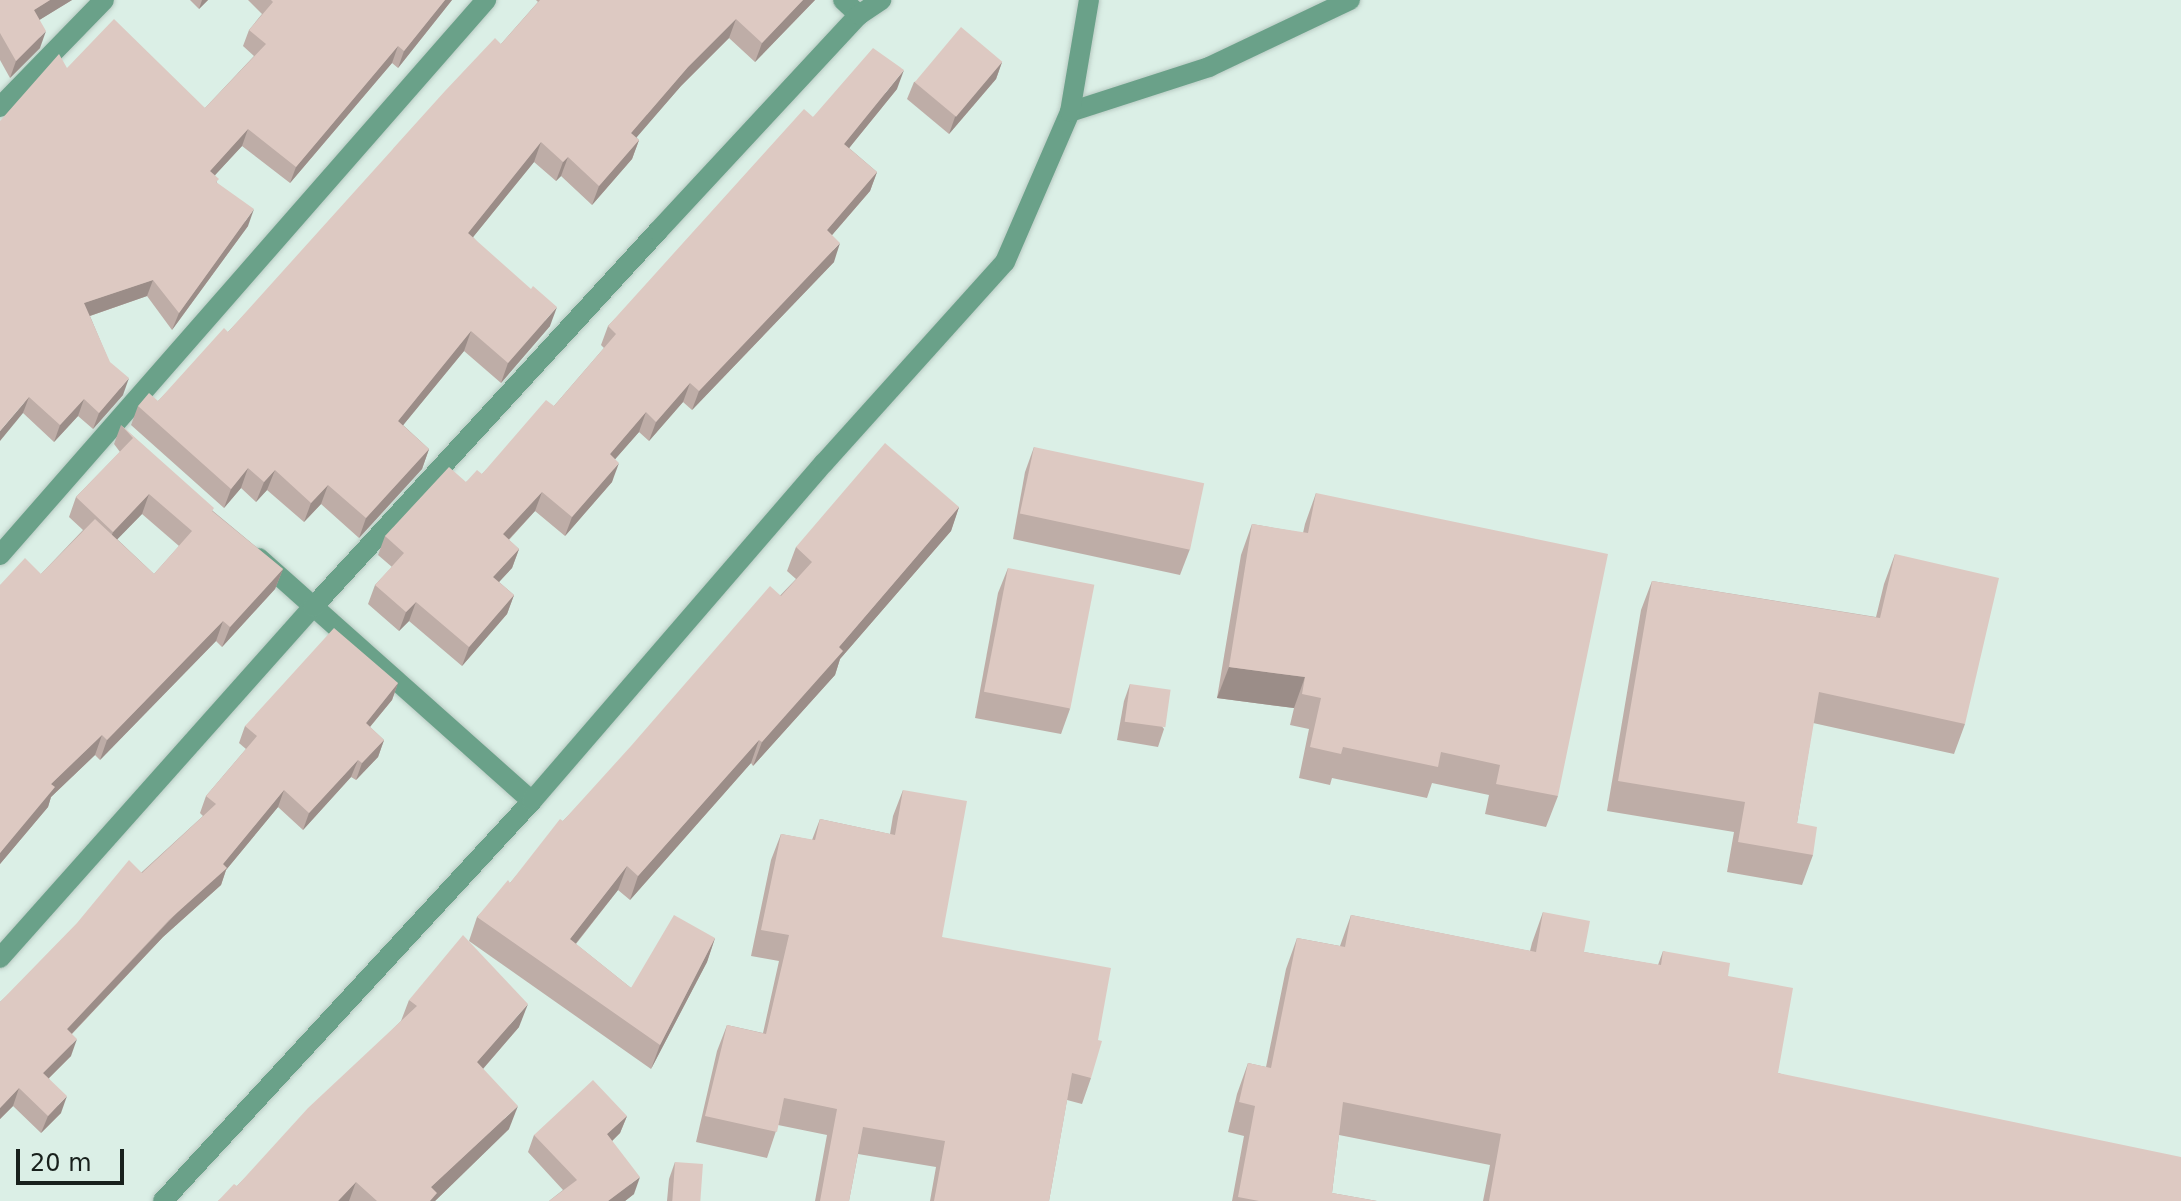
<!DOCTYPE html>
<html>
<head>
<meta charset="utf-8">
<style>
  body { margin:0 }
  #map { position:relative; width:2181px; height:1201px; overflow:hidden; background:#dbefe6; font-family:"DejaVu Sans",sans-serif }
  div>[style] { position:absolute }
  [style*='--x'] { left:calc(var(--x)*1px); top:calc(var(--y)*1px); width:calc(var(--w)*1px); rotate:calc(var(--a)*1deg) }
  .roads { filter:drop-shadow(0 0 2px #b8cac2) drop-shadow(0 0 2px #b8cac2) }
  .minor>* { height:20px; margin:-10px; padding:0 10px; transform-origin:10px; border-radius:10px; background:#6aa189 }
  .wall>* { inset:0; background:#beada7 }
  .shaded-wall>* { inset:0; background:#9b8d88 }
  .building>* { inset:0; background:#ddc9c2; transform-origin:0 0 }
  span { translate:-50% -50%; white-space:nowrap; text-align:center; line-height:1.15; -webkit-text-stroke:8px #dbefe6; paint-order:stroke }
  .scale { position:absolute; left:16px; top:1149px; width:108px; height:36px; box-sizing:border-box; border:4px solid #18201c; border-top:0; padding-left:10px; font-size:24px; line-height:28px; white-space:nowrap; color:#18201c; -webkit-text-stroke:6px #dbefe6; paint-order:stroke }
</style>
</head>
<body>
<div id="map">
  <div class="roads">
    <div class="minor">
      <i style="--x:843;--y:0;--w:22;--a:43"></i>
      <i style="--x:0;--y:107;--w:149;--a:-45.8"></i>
      <i style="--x:1070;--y:112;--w:146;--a:-17.9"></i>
      <i style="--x:1209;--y:67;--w:156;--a:-25.4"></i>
      <i style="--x:0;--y:555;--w:738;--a:-48.79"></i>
      <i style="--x:259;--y:558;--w:365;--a:41.7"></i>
      <i style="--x:0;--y:958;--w:470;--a:-48.3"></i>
      <i style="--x:313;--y:607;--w:510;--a:-47.46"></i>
      <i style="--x:658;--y:231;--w:295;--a:-47.1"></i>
      <i style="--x:859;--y:15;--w:27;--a:-34"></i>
      <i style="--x:163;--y:1201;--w:544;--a:-47.31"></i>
      <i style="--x:532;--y:801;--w:447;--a:-49.2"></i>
      <i style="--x:824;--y:463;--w:270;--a:-48"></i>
      <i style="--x:1005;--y:262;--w:163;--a:-66.6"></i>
      <i style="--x:1070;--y:112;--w:114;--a:-80.4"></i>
    </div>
  </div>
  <div class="wall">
    <i style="clip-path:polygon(0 0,72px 0,39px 20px,40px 48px,10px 78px,0 60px)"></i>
    <i style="clip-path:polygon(190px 0,208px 0,199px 9px)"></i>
    <i style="clip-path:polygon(248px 0,452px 0,398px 68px,392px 63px,290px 183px,242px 146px,215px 175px,217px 183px,248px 226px,172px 330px,147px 296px,90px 316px,123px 395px,93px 429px,78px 416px,54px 442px,23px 413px,67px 68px,205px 108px,254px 56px,243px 46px,249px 30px,262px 14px)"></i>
    <i style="clip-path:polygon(536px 0,815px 0,755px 62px,729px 38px,681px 86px,636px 137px,639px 140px,632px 159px,592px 205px,561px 176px,556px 181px,534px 162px,473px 237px,550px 326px,501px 383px,464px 351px,403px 425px,429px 449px,422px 469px,359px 538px,321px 504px,304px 522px,267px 490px,256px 502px,241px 488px,224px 508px,131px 425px,138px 406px,158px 401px,228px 332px,501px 44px,538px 2px)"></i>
    <i style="clip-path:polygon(1002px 62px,996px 79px,949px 134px,907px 99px,914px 82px)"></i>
    <i style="clip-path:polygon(897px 89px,849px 148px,877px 172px,870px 191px,832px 235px,834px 262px,692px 410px,683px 402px,649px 441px,639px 432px,615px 459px,612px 482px,565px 536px,535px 511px,509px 540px,519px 549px,512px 568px,499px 582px,514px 595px,507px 614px,462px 666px,409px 621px,399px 631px,368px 604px,375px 585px,392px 567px,378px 555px,385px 536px,466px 482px,482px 474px,554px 406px,604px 348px,601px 345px,608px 326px,813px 117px)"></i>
    <i style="clip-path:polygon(evenodd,121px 425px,213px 511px,283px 569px,275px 589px,222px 647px,216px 641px,100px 760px,95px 755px,51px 797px,48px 807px,0 864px,0 585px,41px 574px,83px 530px,69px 517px,76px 497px,120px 452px,114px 444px,121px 425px,142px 514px,179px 546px,154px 574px,117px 539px,142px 514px)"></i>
    <i style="clip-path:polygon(1034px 447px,1190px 549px,1180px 575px,1013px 539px,1025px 472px)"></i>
    <i style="clip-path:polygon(1316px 493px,1558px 796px,1546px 827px,1485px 814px,1489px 795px,1432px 783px,1427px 798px,1332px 778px,1330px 785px,1299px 778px,1309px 729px,1290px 725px,1294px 708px,1217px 698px,1241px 555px,1252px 524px,1303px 533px,1305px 524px)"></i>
    <i style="clip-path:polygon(959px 507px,951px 531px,840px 659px,835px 675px,753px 766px,751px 763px,630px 900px,618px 890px,576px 944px,631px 988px,715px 938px,707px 962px,651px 1069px,469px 941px,477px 917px,510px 883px,563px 821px,796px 579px,787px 571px,796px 547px)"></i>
    <i style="clip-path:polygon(1895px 554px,1965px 724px,1954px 754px,1813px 723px,1797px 823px,1813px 855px,1802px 885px,1727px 872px,1734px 832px,1607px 811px,1641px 610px,1652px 581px,1876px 617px,1884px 584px)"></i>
    <i style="clip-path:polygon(1008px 568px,1070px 709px,1061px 734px,975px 718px,998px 593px)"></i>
    <i style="clip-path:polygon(398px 683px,392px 700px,370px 727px,384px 740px,378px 757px,356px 780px,351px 777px,303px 830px,278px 807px,226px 870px,221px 885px,163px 937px,72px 1034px,71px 1056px,49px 1078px,61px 1113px,41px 1133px,13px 1106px,0 1119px,0 1002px,203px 816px,200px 813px,206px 796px,246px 749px,239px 743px,245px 726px)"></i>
    <i style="clip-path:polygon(1130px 684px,1164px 729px,1158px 747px,1117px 740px,1124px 701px)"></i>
    <i style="clip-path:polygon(903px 790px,942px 937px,1091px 1078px,1082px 1104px,1067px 1100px,1049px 1201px,930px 1201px,936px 1167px,858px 1154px,849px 1201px,815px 1201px,827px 1135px,778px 1125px,767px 1158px,696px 1142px,717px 1051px,727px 1025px,763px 1033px,779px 961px,751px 956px,771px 860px,781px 834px,812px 840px,820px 819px,890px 834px,893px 816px)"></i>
    <i style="clip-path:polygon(1543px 912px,1584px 952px,1658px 965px,1663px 951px,1728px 976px,1778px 1073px,2181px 1201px,1483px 1201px,1490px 1165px,1339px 1135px,1332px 1193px,1377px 1201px,1232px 1201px,1244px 1136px,1228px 1132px,1237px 1094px,1248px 1063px,1266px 1067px,1286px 969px,1297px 938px,1340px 946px,1351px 915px,1530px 951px,1532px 943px)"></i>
    <i style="clip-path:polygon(409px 1000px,519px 1027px,483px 1069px,509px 1129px,435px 1201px,218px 1201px,237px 1186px,401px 1021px)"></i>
    <i style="clip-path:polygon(627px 1116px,620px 1133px,612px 1141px,634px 1194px,625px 1201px,549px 1201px,563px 1190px,528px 1152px,534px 1135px)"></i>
    <i style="clip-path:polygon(675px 1162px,700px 1201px,667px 1201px,669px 1179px)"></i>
  </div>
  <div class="shaded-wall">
    <i style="clip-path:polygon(50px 0,72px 0,28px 27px,34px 10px)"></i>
    <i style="clip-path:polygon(202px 0,208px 0,199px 9px)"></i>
    <i style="clip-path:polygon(445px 0,452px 0,398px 68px,404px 51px)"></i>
    <i style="clip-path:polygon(803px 0,815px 0,755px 62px,762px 43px)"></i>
    <i style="clip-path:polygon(736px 19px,729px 38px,681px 86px,624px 152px,631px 133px,688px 67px)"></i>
    <i style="clip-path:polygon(46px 31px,40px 48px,10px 78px,16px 61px)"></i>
    <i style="clip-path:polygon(398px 46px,392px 63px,290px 183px,296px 167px)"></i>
    <i style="clip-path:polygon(1002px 62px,996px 79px,949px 134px,955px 117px)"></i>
    <i style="clip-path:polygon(904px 70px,897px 89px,837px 163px,844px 144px)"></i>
    <i style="clip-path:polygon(248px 129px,242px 146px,204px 187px,210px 171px)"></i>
    <i style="clip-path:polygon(639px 140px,632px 159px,592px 205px,599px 186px)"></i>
    <i style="clip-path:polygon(541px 142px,534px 162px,461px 252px,468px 233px)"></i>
    <i style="clip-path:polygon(568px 157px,561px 176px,556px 181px,563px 162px)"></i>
    <i style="clip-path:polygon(877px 172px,870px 191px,820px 249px,827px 230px)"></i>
    <i style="clip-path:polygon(254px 209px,248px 226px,172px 330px,179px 313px)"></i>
    <i style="clip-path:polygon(840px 243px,834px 262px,692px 410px,699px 391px)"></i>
    <i style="clip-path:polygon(153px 280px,147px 296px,78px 320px,84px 303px)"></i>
    <i style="clip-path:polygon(557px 307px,550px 326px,501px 383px,508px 363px)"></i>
    <i style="clip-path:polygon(471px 331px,464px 351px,391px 440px,398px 421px)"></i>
    <i style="clip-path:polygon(129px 378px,123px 395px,93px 429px,99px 413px)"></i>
    <i style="clip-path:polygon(690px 383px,683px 402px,649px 441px,656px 422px)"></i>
    <i style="clip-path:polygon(29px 397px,23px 413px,0 441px,0 431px)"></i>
    <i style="clip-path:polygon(84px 399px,78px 416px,54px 442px,60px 425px)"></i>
    <i style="clip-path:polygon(646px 412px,639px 432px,603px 473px,610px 454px)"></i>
    <i style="clip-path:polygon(429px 449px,422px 469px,359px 538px,366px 518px)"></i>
    <i style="clip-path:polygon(619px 463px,612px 482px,565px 536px,572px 517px)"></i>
    <i style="clip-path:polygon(248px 468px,241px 488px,224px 508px,231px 489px)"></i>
    <i style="clip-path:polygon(275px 470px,267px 490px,256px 502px,264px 482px)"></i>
    <i style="clip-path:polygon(328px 485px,321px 504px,304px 522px,311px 503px)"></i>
    <i style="clip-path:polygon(542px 492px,535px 511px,496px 553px,503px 534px)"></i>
    <i style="clip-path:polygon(149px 494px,142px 514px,105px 552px,113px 532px)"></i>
    <i style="clip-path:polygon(959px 507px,951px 531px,840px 659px,835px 675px,753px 766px,762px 742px,839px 647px)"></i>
    <i style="clip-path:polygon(519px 549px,512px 568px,486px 596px,493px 577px)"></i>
    <i style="clip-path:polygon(283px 569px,275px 589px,222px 647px,230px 627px)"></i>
    <i style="clip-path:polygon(514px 595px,507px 614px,462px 666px,469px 647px)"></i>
    <i style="clip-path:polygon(416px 602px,409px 621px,399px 631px,406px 612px)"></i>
    <i style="clip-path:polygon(223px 621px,216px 641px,100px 760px,107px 740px)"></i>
    <i style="clip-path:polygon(1229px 667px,1305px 677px,1294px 708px,1217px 698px)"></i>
    <i style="clip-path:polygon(398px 683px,392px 700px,359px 740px,366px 723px)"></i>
    <i style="clip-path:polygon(102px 735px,95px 755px,51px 797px,48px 807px,0 864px,0 853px,51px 784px)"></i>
    <i style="clip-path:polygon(384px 740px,378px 757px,356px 780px,362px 763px)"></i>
    <i style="clip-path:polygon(759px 740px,751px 763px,630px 900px,638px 876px)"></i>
    <i style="clip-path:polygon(358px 760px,351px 777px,303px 830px,309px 813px)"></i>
    <i style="clip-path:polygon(284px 790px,278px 807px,226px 870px,221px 885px,163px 937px,60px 1046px,67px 1029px,223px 864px)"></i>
    <i style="clip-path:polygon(627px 866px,618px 890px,561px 962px,570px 939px)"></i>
    <i style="clip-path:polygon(715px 938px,707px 962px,651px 1069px,660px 1045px)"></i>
    <i style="clip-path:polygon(528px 1004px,519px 1027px,468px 1086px,477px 1062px)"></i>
    <i style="clip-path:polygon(77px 1039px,71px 1056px,37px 1090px,43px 1073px)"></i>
    <i style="clip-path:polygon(19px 1088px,13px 1106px,0 1119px,0 1108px)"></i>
    <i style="clip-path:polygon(67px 1096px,61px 1113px,41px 1133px,48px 1116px)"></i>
    <i style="clip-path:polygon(518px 1106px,509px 1129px,435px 1201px,426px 1201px,431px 1187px)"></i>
    <i style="clip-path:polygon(627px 1116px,620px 1133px,601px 1152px,607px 1134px)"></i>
    <i style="clip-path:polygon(640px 1177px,634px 1194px,625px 1201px,608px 1201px)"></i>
    <i style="clip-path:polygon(356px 1182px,349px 1201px,338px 1201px)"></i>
  </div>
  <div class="building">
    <i style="clip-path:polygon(0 0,50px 0,34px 10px,46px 31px,16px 61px,0 33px)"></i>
    <i style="clip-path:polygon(271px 0,445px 0,404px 51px,398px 46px,296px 167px,248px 129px,210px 171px,219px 179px,216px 182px,254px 209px,179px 313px,153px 280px,84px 303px,110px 362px,129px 378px,99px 413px,84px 399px,60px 425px,29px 397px,0 431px,0 121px,59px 54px,67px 68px,114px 19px,205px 108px,266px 44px,249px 30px,273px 2px)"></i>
    <i style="clip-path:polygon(540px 0,803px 0,762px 43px,736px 19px,688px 67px,631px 133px,639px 140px,599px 186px,568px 157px,563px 162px,541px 142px,468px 233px,531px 289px,533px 286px,557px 307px,508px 363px,471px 331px,398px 421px,429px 449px,366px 518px,328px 485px,311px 503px,275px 470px,264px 482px,248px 468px,231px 489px,138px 406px,149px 393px,158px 401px,224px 328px,228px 332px,445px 91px,495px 38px,501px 44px)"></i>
    <i style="left:961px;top:27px;width:54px;height:72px;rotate:40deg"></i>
    <i style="clip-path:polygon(873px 48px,904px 70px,844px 144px,877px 172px,827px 230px,840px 243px,699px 391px,690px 383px,656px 422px,646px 412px,610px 454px,619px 463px,572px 517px,542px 492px,503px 534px,519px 549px,493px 577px,514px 595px,469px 647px,416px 602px,406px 612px,375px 585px,404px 553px,385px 536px,449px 467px,466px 482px,477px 470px,482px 474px,546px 400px,554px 406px,616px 334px,608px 326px,804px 109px,813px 117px)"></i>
    <i style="clip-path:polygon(121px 425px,214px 508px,212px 511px,283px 569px,230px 627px,223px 621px,107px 740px,102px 735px,51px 784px,55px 787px,0 853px,0 585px,25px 558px,41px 574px,95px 519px,154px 574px,192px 531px,149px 494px,113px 532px,76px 497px,133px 438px)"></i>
    <i style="clip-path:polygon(885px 443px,959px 507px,839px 647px,843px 651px,762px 742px,759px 740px,638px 876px,627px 866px,570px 939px,631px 988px,674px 915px,715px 938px,660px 1045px,477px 917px,508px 880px,510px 883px,560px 819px,563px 821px,631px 746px,770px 586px,781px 596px,812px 562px,796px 547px)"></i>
    <i style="left:1034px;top:447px;width:174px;height:68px;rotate:12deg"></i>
    <i style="clip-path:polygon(1316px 493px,1608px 554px,1558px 796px,1496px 784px,1500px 765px,1441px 752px,1438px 767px,1343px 747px,1341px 754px,1310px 747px,1321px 698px,1302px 694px,1305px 677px,1229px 667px,1252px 524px,1308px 533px)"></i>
    <i style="clip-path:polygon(1895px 554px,1999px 578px,1965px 724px,1819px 692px,1797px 823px,1817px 827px,1813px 855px,1738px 842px,1745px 802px,1618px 781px,1652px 581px,1880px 618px)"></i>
    <i style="left:1008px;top:568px;width:88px;height:126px;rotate:11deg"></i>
    <i style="clip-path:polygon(334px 628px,398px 683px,366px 723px,384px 740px,362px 763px,358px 760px,309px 813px,284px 790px,223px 864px,227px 868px,169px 920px,67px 1029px,77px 1039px,43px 1073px,67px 1096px,48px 1116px,19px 1088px,0 1108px,0 1002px,77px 923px,129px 860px,142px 873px,216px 804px,206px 796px,257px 736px,245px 726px)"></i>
    <i style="left:1130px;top:684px;width:41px;height:38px;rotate:8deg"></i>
    <i style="clip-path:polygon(903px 790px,967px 801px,942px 937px,1111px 968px,1098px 1040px,1102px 1041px,1091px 1078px,1072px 1073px,1049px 1201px,934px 1201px,945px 1141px,863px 1127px,849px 1201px,820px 1201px,837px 1109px,784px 1098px,777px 1132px,705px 1116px,727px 1025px,766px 1034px,789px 935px,761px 930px,781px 834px,815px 840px,820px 819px,895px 835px)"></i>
    <i style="clip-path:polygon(1543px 912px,1590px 921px,1584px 952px,1661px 965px,1663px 951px,1730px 963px,1728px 976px,1793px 988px,1778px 1073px,2181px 1157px,2181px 1201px,1489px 1201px,1501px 1134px,1343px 1102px,1332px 1193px,1377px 1201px,1259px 1201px,1238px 1197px,1255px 1106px,1239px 1102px,1248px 1063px,1271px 1068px,1297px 938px,1345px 947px,1351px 915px,1536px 952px)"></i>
    <i style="clip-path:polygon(463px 935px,528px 1004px,477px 1062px,518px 1106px,431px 1187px,437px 1193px,430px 1201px,377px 1201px,356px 1182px,338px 1201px,218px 1201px,234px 1184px,237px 1186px,308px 1108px,417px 1006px,409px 1000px)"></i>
    <i style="clip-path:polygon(593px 1080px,627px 1116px,607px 1134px,640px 1177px,608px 1201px,549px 1201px,577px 1180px,534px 1135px)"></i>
    <i style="left:675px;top:1162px;width:28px;height:39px;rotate:4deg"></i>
  </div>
  <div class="scale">20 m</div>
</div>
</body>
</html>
